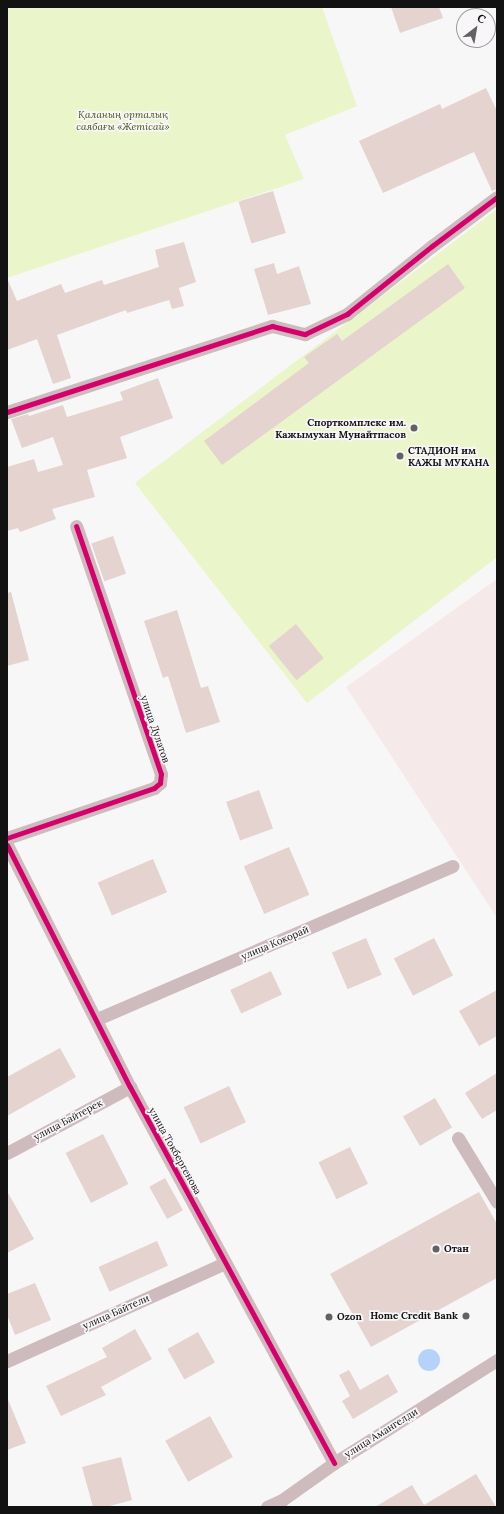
<!DOCTYPE html>
<html>
<head>
<meta charset="utf-8">
<style>
  body { margin:0 }
  #map { position:relative; width:504px; height:1514px; overflow:hidden; background:#f7f7f7; font-family:Lora,serif }
  div>[style] { position:absolute }
  [style*='--x'] { left:calc(var(--x)*1px); top:calc(var(--y)*1px); width:calc(var(--w)*1px); rotate:calc(var(--a)*1deg) }
  .education>* { inset:0; background:#f5eae9 }
  .green>* { inset:0; background:#eaf5c9 }
  .water>* { inset:0; background:#b5d2f9 }
  .round { border-radius:50% }
  .building>* { inset:0; background:#e5d3cf; transform-origin:0 0 }
  .street>* { height:13px; margin:-6.5px; padding:0 6.5px; transform-origin:6.5px; border-radius:6.5px; background:#cebbbd }
  .cycleway>* { height:5px; margin:-2.5px; padding:0 2.5px; transform-origin:2.5px; border-radius:2.5px; background:#d6006c }
  .dots>* { width:11px; height:11px; translate:-50% -50%; box-sizing:border-box; border:2px solid #f8f6f8; border-radius:50% }
  span { translate:-50% -50%; white-space:nowrap; text-align:center; line-height:1.15; -webkit-text-stroke:3.5px #f8f6f8; paint-order:stroke }
  .park-label { font-size:10px; color:#485415; font-style:italic }
  .poi-label { font-size:10px; color:#121213; font-weight:700 }
  .right { translate:-100% -50%; text-align:right }
  .left { translate:0 -50%; text-align:left }
  .street-label { font-size:10px; color:#121213 }
  .frame { position:absolute; inset:0; border:8px solid #121213; pointer-events:none }
  .north { position:absolute; left:456px; top:8px; width:40px; height:40px; box-sizing:border-box; background:#f8f6f8; border:1px solid #9c9b9c; border-radius:50%; rotate:31deg; font-size:11px; font-weight:700; line-height:16px; text-align:center; color:#121213 }
  .north::after { content:''; display:block; margin:auto; width:14px; height:18px; background:#626263; clip-path:polygon(50% 0,100% 100%,50% 72%,0 100%) }
</style>
</head>
<body>
<div id="map">
  <div class="education">
    <i style="clip-path:polygon(497px 579px,497px 918px,346px 687px)"></i>
  </div>
  <div class="green">
    <i style="clip-path:polygon(7px 7px,322px 7px,357px 106px,285px 135px,304px 179px,7px 278px)"></i>
    <i style="clip-path:polygon(497px 209px,497px 557px,307px 703px,135px 483px)"></i>
  </div>
  <div class="water">
    <i class="round" style="left:418px;top:1349px;width:22px;height:22px"></i>
  </div>
  <div class="building">
    <i style="clip-path:polygon(391px 7px,439px 7px,443px 18px,400px 33px)"></i>
    <i style="clip-path:polygon(486px 88px,497px 111px,497px 189px,492px 191px,474px 152px,383px 193px,359px 141px,440px 104px,442px 109px)"></i>
    <i style="left:273px;top:191px;width:44px;height:36px;rotate:73deg"></i>
    <i style="clip-path:polygon(184px 242px,196px 282px,179px 288px,184px 306px,172px 309px,169px 300px,127px 313px,126px 310px,57px 335px,71px 378px,53px 384px,37px 339px,7px 350px,7px 278px,17px 301px,61px 284px,65px 293px,102px 280px,104px 285px,159px 267px,155px 250px)"></i>
    <i style="clip-path:polygon(274px 263px,277px 274px,299px 266px,311px 304px,268px 315px,254px 269px)"></i>
    <i style="clip-path:polygon(448px 264px,465px 288px,222px 465px,204px 441px,309px 363px,304px 357px,337px 334px,342px 341px)"></i>
    <i style="clip-path:polygon(158px 378px,173px 418px,120px 437px,127px 458px,87px 470px,95px 497px,52px 509px,56px 519px,20px 532px,18px 528px,7px 531px,7px 467px,34px 459px,38px 472px,63px 465px,53px 437px,22px 448px,11px 419px,28px 414px,29px 416px,63px 405px,67px 417px,123px 400px,120px 392px)"></i>
    <i style="left:113px;top:536px;width:40px;height:23px;rotate:71deg"></i>
    <i style="clip-path:polygon(11px 592px,29px 660px,7px 666px,7px 593px)"></i>
    <i style="clip-path:polygon(177px 610px,201px 688px,208px 686px,220px 722px,186px 733px,168px 676px,163px 678px,144px 621px)"></i>
    <i style="left:296px;top:624px;width:44px;height:35px;rotate:51deg"></i>
    <i style="left:259px;top:790px;width:41px;height:35px;rotate:70deg"></i>
    <i style="left:289px;top:847px;width:52px;height:49px;rotate:67deg"></i>
    <i style="left:153px;top:859px;width:36px;height:60px;rotate:67deg"></i>
    <i style="left:366px;top:938px;width:40px;height:37px;rotate:67deg"></i>
    <i style="left:434px;top:938px;width:42px;height:45px;rotate:63deg"></i>
    <i style="left:271px;top:971px;width:26px;height:45px;rotate:65deg"></i>
    <i style="clip-path:polygon(497px 990px,497px 1036px,479px 1046px,459px 1011px)"></i>
    <i style="clip-path:polygon(60px 1048px,76px 1077px,7px 1116px,7px 1077px)"></i>
    <i style="clip-path:polygon(497px 1073px,497px 1110px,482px 1119px,465px 1093px)"></i>
    <i style="left:229px;top:1086px;width:40px;height:50px;rotate:65deg"></i>
    <i style="left:435px;top:1098px;width:34px;height:37px;rotate:60deg"></i>
    <i style="left:103px;top:1134px;width:56px;height:42px;rotate:63deg"></i>
    <i style="left:350px;top:1147px;width:41px;height:35px;rotate:64deg"></i>
    <i style="left:165px;top:1178px;width:37px;height:18px;rotate:61deg"></i>
    <i style="clip-path:polygon(7px 1191px,34px 1239px,7px 1253px)"></i>
    <i style="clip-path:polygon(479px 1192px,497px 1224px,497px 1278px,371px 1347px,330px 1274px)"></i>
    <i style="left:157px;top:1241px;width:27px;height:64px;rotate:66deg"></i>
    <i style="clip-path:polygon(35px 1283px,51px 1320px,15px 1335px,7px 1315px,7px 1294px)"></i>
    <i style="clip-path:polygon(135px 1329px,152px 1359px,101px 1387px,106px 1395px,61px 1416px,46px 1386px,107px 1357px,102px 1348px)"></i>
    <i style="left:198px;top:1332px;width:35px;height:35px;rotate:61deg"></i>
    <i style="clip-path:polygon(349px 1370px,360px 1390px,388px 1374px,398px 1392px,353px 1419px,342px 1401px,350px 1396px,339px 1375px)"></i>
    <i style="clip-path:polygon(7px 1397px,26px 1443px,7px 1450px)"></i>
    <i style="left:210px;top:1416px;width:47px;height:51px;rotate:61deg"></i>
    <i style="clip-path:polygon(121px 1457px,132px 1500px,106px 1507px,93px 1507px,82px 1467px)"></i>
    <i style="clip-path:polygon(476px 1474px,496px 1507px,375px 1507px,412px 1485px,424px 1505px)"></i>
  </div>
  <div class="street">
    <i style="--x:7;--y:412;--w:279;--a:-18"></i>
    <i style="--x:272;--y:326;--w:34;--a:14"></i>
    <i style="--x:305;--y:334;--w:47;--a:-25.5"></i>
    <i style="--x:347;--y:314;--w:109;--a:-38.7"></i>
    <i style="--x:432;--y:246;--w:81;--a:-37"></i>
    <i style="--x:7;--y:838;--w:155;--a:-18.8"></i>
    <i style="--x:154;--y:788;--w:8;--a:-40"></i>
    <i style="--x:160;--y:783;--w:9;--a:-84"></i>
    <i style="--x:161;--y:774;--w:262;--a:-108.9"></i>
    <i style="--x:7;--y:845;--w:271;--a:63.1"></i>
    <i style="--x:130;--y:1087;--w:428;--a:61.5"></i>
    <i style="--x:97;--y:1019;--w:387;--a:-23.3"></i>
    <i style="--x:458;--y:1138;--w:75;--a:58.6"></i>
    <i style="--x:7;--y:1153;--w:140;--a:-28.2"></i>
    <i style="--x:7;--y:1361;--w:239;--a:-24.2"></i>
    <i style="--x:267;--y:1507;--w:17;--a:-25"></i>
    <i style="--x:282;--y:1500;--w:64;--a:-35.4"></i>
    <i style="--x:334;--y:1463;--w:193;--a:-32.3"></i>
  </div>
  <div class="cycleway">
    <i style="--x:7;--y:412;--w:279;--a:-18"></i>
    <i style="--x:272;--y:326;--w:34;--a:14"></i>
    <i style="--x:305;--y:334;--w:47;--a:-25.5"></i>
    <i style="--x:347;--y:314;--w:109;--a:-38.7"></i>
    <i style="--x:432;--y:246;--w:81;--a:-37"></i>
    <i style="--x:7;--y:838;--w:155;--a:-18.8"></i>
    <i style="--x:154;--y:788;--w:8;--a:-40"></i>
    <i style="--x:160;--y:783;--w:9;--a:-84"></i>
    <i style="--x:161;--y:774;--w:262;--a:-108.9"></i>
    <i style="--x:7;--y:845;--w:271;--a:63.1"></i>
    <i style="--x:130;--y:1087;--w:428;--a:61.5"></i>
  </div>
  <div class="dots">
    <i style="left:414px;top:428px;background:#626263"></i>
    <i style="left:400px;top:456px;background:#626263"></i>
    <i style="left:436px;top:1249px;background:#626263"></i>
    <i style="left:466px;top:1316px;background:#626263"></i>
    <i style="left:329px;top:1317px;background:#626263"></i>
  </div>
  <div class="park-label">
    <span style="left:123px;top:120px">Қаланың орталық<br>саябағы «Жетісай»</span>
  </div>
  <div class="poi-label">
    <span class="right" style="left:406px;top:428px">Спорткомплекс им.<br>Кажымухан Мунайтпасов</span>
    <span class="left" style="left:408px;top:456px">СТАДИОН им<br>КАЖЫ МУКАНА</span>
    <span class="left" style="left:444px;top:1249px">Отан</span>
    <span class="right" style="left:458px;top:1316px">Home Credit Bank</span>
    <span class="left" style="left:337px;top:1317px">Ozon</span>
  </div>
  <div class="street-label">
    <span style="left:155px;top:729px;rotate:71deg">улица Дулатов</span>
    <span style="left:275px;top:943px;rotate:-23deg">улица Кокорай</span>
    <span style="left:68px;top:1120px;rotate:-28deg">улица Байтерек</span>
    <span style="left:175px;top:1151px;rotate:61deg">улица Токбергенова</span>
    <span style="left:116px;top:1312px;rotate:-24deg">улица Байтели</span>
    <span style="left:381px;top:1433px;rotate:-32deg">улица Амангелди</span>
  </div>
  <div class="frame"></div>
  <div class="north">С</div>
</div>
</body>
</html>
